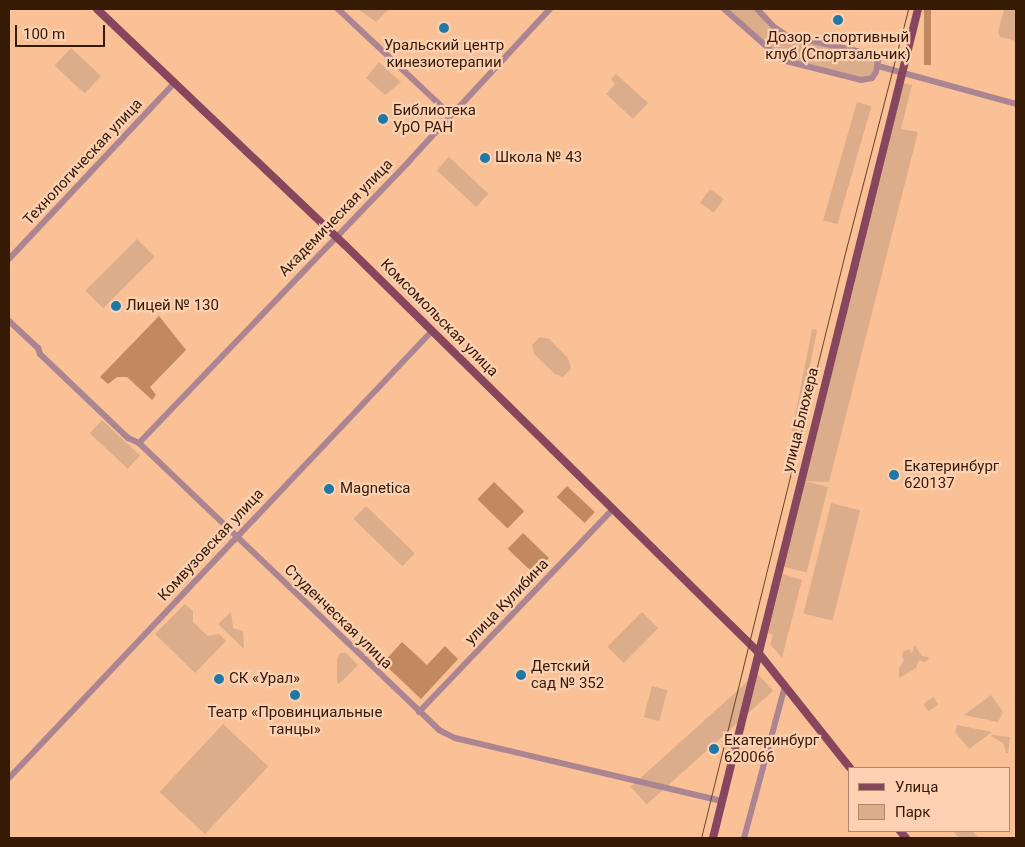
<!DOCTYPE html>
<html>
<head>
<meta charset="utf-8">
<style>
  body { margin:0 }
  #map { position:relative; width:1025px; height:847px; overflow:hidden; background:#fbc196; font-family:Roboto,sans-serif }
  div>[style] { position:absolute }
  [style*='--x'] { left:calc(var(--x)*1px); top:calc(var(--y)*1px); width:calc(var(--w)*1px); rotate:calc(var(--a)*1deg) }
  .green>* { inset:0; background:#dbad8b; transform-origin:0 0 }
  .forest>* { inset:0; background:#c1895f; transform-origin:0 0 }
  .minor>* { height:6px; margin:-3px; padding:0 3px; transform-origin:3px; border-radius:3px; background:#ab8591 }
  .major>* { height:8px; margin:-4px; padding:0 4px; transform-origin:4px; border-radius:4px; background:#86465e }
  .tram>* { height:1px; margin:-0.5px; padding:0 0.5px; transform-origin:0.5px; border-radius:0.5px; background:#6a472b }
  .dots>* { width:14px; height:14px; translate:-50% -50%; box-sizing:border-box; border:2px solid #fed1b2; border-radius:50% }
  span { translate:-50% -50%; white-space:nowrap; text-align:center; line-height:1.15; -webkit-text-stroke:4.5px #fed1b2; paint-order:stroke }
  .poi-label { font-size:15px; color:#351a04 }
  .left { translate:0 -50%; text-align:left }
  .street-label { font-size:15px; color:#351a04 }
  .frame { position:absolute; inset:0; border:10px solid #351a04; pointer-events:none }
  .legend { position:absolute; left:848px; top:767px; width:162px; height:65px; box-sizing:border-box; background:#fed1b2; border:1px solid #ae886c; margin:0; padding:6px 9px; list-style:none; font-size:15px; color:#351a04 }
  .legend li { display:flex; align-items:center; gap:10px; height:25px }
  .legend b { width:25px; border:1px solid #ae886c }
  .scale { position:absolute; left:15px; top:25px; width:90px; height:22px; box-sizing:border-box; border:2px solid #351a04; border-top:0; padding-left:6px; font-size:15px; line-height:18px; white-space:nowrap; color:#351a04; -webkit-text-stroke:4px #fed1b2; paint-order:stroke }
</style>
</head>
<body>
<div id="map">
  <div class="green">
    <i style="clip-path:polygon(358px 9px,389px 9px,376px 22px)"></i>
    <i style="clip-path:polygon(724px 9px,757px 9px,781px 32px,870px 54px,878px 66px,867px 80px,789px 63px)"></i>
    <i style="clip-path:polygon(1004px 9px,1016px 9px,1016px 41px,1000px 37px,998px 32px)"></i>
    <i style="left:71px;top:48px;width:41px;height:24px;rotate:43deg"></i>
    <i style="clip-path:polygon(379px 62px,401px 82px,385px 95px,366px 78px)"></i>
    <i style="clip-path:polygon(616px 74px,648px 103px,633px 119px,606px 94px,620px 79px,615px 84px,611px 79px)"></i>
    <i style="clip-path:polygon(899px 82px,912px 85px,901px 129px,918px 132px,829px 482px,800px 481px)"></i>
    <i style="left:857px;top:102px;width:15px;height:123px;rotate:16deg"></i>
    <i style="left:449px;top:157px;width:54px;height:18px;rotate:43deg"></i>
    <i style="left:710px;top:189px;width:17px;height:17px;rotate:36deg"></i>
    <i style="left:137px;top:239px;width:25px;height:73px;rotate:45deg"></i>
    <i style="left:812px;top:329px;width:5px;height:126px;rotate:11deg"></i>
    <i style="clip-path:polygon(540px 337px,549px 339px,568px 358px,571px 369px,563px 377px,555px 374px,534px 354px,532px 345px)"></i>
    <i style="left:102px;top:420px;width:52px;height:18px;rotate:43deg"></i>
    <i style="left:828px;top:487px;width:88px;height:30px;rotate:104deg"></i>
    <i style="left:831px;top:503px;width:30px;height:114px;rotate:14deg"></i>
    <i style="left:366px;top:506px;width:68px;height:18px;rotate:44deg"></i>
    <i style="clip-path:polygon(783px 574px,802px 580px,782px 658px,770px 644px,773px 635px,768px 633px)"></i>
    <i style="clip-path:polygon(185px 604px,193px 611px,193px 622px,208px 636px,219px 634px,226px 641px,195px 673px,155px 634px)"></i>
    <i style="clip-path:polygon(231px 612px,233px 628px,243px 631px,244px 649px,218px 624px)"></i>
    <i style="left:642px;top:612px;width:23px;height:49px;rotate:45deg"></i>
    <i style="clip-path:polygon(915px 645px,922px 656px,928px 657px,929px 659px,925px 662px,919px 660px,916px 668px,899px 678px,899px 668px,904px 660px,902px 657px,903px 652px,909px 649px,912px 653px)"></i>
    <i style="clip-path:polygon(340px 653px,346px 653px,358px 665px,339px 684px,337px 682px,337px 659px)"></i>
    <i style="left:757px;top:673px;width:24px;height:170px;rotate:48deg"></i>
    <i style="left:652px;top:686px;width:16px;height:32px;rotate:15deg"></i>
    <i style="clip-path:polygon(991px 695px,1003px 712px,998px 722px,964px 715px)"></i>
    <i style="left:933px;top:697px;width:9px;height:12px;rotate:54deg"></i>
    <i style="left:223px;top:724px;width:62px;height:93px;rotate:43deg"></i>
    <i style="clip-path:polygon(957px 725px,992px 732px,969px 749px,955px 732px)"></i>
    <i style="clip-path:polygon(993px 735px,1010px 737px,1008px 753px,1006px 753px,1003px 743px,991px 736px)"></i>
    <i style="clip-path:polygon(953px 831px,972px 831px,979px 838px,959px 838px)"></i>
  </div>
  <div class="forest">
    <i style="left:924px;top:9px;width:7px;height:56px"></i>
    <i style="clip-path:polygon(159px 316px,186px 350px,150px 387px,156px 395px,152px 400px,127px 377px,117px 377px,108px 384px,100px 377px)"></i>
    <i style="left:494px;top:482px;width:42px;height:24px;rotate:44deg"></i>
    <i style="left:567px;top:486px;width:38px;height:15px;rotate:43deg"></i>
    <i style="left:523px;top:533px;width:36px;height:22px;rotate:44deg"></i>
    <i style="clip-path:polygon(402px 642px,427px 665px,445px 646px,458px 659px,421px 699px,383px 663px)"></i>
  </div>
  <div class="minor">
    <i style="--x:338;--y:9;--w:155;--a:43.2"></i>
    <i style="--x:724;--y:9;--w:77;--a:41.3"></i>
    <i style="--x:782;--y:60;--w:81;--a:14.2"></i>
    <i style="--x:861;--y:80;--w:11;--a:-10"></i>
    <i style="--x:872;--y:78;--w:7;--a:-56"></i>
    <i style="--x:876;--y:72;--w:11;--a:-80"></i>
    <i style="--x:878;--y:61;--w:11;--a:-139"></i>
    <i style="--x:870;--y:54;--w:86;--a:-167.3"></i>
    <i style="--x:786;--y:35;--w:14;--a:-146"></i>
    <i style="--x:774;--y:27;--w:25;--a:-133"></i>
    <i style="--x:878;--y:66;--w:143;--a:15.4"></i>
    <i style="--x:9;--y:259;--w:243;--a:-46.8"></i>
    <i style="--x:9;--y:321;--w:40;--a:43"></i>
    <i style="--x:38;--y:348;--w:6;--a:72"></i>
    <i style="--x:40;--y:354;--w:122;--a:43.7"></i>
    <i style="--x:128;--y:438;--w:12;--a:24"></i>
    <i style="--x:139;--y:443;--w:415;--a:43.7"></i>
    <i style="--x:439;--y:730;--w:18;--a:27"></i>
    <i style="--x:455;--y:738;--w:274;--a:13.3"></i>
    <i style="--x:139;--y:443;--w:392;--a:-46.2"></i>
    <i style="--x:410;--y:160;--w:206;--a:-47.2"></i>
    <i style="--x:419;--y:712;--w:281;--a:-46.3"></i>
    <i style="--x:9;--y:778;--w:615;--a:-46.58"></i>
    <i style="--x:744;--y:838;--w:157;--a:-74.9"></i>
  </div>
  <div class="major">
    <i style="--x:97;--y:9;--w:342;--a:43.6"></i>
    <i style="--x:345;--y:245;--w:578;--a:44.58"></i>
    <i style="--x:757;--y:651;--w:149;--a:51.5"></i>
    <i style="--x:900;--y:831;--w:9;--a:49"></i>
    <i style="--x:713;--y:838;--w:854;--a:-76.11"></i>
  </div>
  <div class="tram">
    <i style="--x:701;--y:838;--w:602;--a:-76.17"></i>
    <i style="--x:845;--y:253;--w:252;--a:-75.5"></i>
  </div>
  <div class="dots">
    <i style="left:838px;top:20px;background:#1f79a7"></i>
    <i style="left:444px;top:28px;background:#1f79a7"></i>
    <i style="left:383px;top:119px;background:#1f79a7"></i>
    <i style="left:485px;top:158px;background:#1f79a7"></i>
    <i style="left:116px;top:306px;background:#1f79a7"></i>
    <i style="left:894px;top:475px;background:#1f79a7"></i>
    <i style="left:329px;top:489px;background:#1f79a7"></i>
    <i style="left:521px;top:675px;background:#1f79a7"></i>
    <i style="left:219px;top:679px;background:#1f79a7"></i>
    <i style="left:295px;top:695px;background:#1f79a7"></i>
    <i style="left:714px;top:749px;background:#1f79a7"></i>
  </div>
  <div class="poi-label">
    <span style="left:838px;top:46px">Дозор - спортивный<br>клуб (Спортзальчик)</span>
    <span style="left:444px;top:54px">Уральский центр<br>кинезиотерапии</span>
    <span class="left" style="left:393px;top:119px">Библиотека<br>УрО РАН</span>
    <span class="left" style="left:495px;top:158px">Школа № 43</span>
    <span class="left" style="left:126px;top:306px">Лицей № 130</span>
    <span class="left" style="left:904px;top:475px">Екатеринбург<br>620137</span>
    <span class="left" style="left:340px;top:489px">Magnetica</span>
    <span class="left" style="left:531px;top:675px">Детский<br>сад № 352</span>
    <span class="left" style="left:229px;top:679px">СК «Урал»</span>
    <span style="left:295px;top:721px">Театр «Провинциальные<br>танцы»</span>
    <span class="left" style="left:724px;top:749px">Екатеринбург<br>620066</span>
  </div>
  <div class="street-label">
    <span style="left:83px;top:162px;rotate:-47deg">Технологическая улица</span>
    <span style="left:336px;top:218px;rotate:-46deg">Академическая улица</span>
    <span style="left:439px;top:318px;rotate:45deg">Комсомольская улица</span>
    <span style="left:801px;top:420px;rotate:-76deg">улица Блюхера</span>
    <span style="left:211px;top:545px;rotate:-47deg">Комвузовская улица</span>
    <span style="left:507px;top:602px;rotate:-46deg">улица Кулибина</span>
    <span style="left:338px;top:617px;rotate:44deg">Студенческая улица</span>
  </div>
  <div class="frame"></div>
  <ul class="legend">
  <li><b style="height:6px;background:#86465e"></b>Улица</li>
  <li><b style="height:14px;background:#dbad8b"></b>Парк</li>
  </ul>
  <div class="scale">100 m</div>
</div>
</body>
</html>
